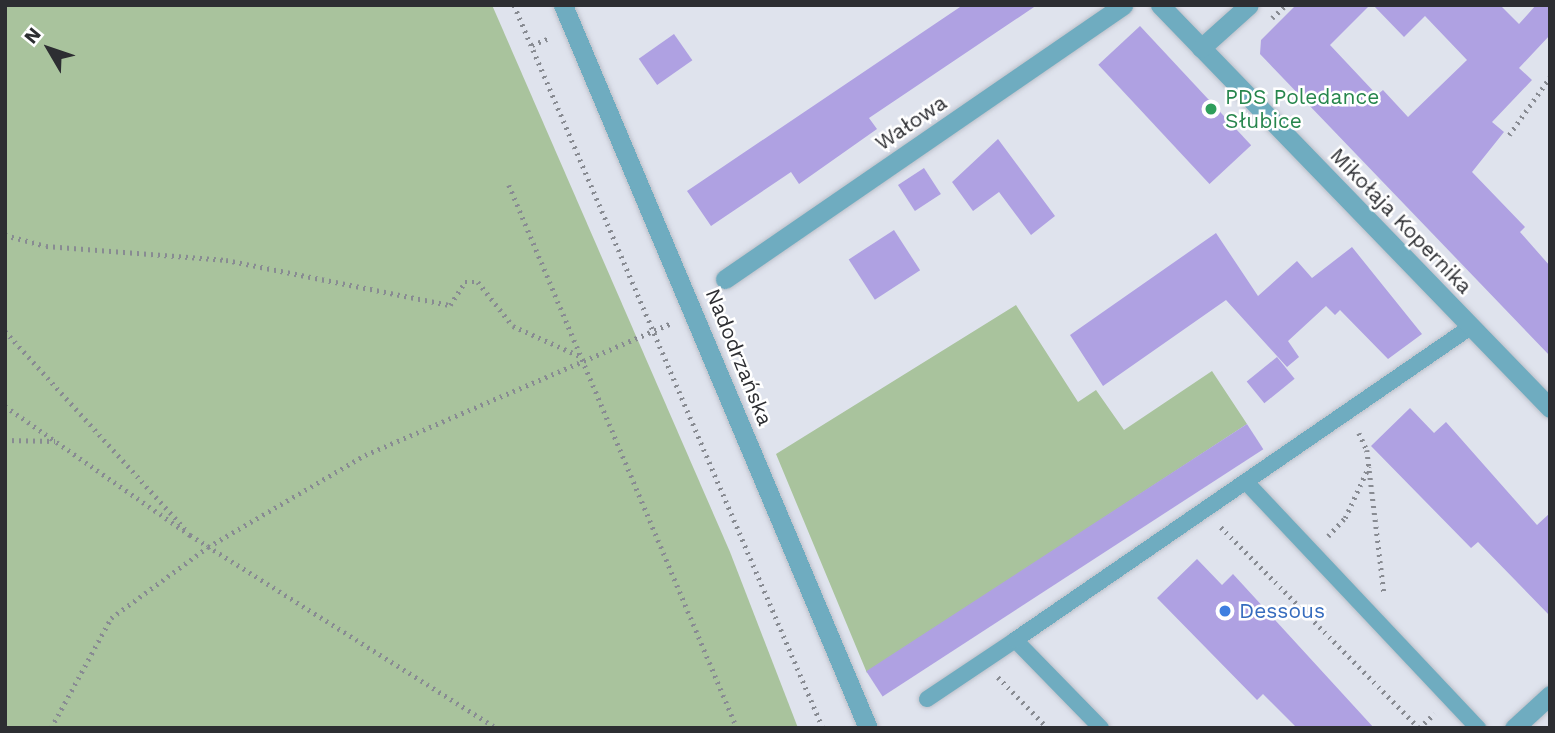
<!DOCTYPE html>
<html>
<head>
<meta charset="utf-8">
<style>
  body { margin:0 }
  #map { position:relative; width:1555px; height:733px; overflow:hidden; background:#dfe3ed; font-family:"Work Sans",sans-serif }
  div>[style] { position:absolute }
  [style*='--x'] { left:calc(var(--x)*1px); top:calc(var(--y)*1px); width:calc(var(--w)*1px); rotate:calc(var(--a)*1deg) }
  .green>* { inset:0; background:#a9c39d }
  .building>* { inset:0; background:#afa1e2; transform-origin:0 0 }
  .path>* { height:4.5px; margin-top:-2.25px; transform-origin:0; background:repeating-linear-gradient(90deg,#888b92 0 2px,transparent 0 7px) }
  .roads { filter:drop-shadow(0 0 2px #bbbfc8) drop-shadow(0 0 2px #bbbfc8) }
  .service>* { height:16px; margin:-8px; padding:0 8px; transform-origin:8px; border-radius:8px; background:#6facc0 }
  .minor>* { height:19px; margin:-9.5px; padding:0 9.5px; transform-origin:9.5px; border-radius:9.5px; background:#6facc0 }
  .dots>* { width:19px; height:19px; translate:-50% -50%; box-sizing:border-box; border:4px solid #fff; border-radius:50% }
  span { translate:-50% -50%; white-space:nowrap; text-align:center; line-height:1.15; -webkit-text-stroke:5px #fff; paint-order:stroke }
  .leisure-label { font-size:21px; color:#27864d }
  .left { translate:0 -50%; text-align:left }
  .street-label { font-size:21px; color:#2d2e32 }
  .shop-label { font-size:21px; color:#366cbe }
  .frame { position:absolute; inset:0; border:7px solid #2d2e32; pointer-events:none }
  .north { position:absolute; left:14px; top:14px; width:70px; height:70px; -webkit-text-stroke:5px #fff; paint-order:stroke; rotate:309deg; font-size:19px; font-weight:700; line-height:28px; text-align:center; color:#2d2e32 }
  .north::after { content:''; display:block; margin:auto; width:24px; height:32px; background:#2d2e32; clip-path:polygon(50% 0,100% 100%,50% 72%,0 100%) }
</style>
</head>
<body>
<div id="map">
  <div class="green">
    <i style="clip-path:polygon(5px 5px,492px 5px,730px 552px,798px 728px,5px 728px)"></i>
    <i style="clip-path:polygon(1016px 305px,1078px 402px,1096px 390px,1124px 430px,1212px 371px,1247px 424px,867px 673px,776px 454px)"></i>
  </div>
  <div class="building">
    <i style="clip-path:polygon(963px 5px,1037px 5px,869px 118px,877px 129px,799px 184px,791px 172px,711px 226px,687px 191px)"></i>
    <i style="clip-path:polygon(1296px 5px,1370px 5px,1330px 45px,1377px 95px,1383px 90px,1408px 117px,1467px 60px,1425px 16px,1404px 37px,1373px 5px,1500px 5px,1519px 24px,1536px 5px,1550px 5px,1550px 35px,1519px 68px,1532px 80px,1492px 122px,1504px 132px,1472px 172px,1525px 227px,1520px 232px,1550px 266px,1550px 356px,1260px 54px,1261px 40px)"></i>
    <i style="left:1140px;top:26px;width:163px;height:57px;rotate:47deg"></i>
    <i style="left:674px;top:34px;width:32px;height:43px;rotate:55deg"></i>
    <i style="clip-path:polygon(998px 139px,1055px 216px,1031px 235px,999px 192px,973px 211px,952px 182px)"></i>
    <i style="left:924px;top:168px;width:31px;height:31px;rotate:57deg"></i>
    <i style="left:894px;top:230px;width:48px;height:54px;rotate:57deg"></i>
    <i style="clip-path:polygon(1216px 233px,1258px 296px,1297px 261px,1312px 278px,1352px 247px,1422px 334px,1388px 359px,1340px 310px,1335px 315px,1326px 306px,1288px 341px,1299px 357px,1287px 367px,1226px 300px,1103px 386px,1070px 335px)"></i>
    <i style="left:1277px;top:357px;width:28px;height:39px;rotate:51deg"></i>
    <i style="clip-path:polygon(1410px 408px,1434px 433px,1446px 422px,1537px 525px,1550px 513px,1550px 616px,1478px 542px,1471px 548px,1371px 446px)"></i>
    <i style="left:1247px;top:424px;width:30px;height:454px;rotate:57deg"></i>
    <i style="clip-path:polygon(1197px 559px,1222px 585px,1233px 574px,1374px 728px,1297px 728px,1263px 694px,1257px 700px,1157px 598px)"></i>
  </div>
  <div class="path">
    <i style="--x:514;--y:5;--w:786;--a:66.86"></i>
    <i style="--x:1272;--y:18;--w:19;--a:-43"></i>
    <i style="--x:532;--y:45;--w:18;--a:-22"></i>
    <i style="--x:1509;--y:135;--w:71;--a:-54.7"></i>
    <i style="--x:509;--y:185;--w:589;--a:67.22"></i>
    <i style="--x:5;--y:235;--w:42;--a:15"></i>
    <i style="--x:46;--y:246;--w:181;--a:4.4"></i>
    <i style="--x:226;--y:260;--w:228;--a:11.4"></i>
    <i style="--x:450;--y:305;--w:27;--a:-57"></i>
    <i style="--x:465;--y:282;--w:13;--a:0"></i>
    <i style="--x:478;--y:282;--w:56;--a:51.5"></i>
    <i style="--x:513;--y:326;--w:76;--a:24.2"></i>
    <i style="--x:5;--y:331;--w:268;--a:47.7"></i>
    <i style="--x:5;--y:406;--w:226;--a:34.9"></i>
    <i style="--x:190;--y:535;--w:362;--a:32.2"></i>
    <i style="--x:1359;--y:433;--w:19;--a:65"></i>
    <i style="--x:1367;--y:450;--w:144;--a:83.2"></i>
    <i style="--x:5;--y:440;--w:50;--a:1.1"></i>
    <i style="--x:1221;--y:527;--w:282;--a:45.4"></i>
    <i style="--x:1419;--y:728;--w:21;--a:-43"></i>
    <i style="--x:1328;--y:536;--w:25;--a:-47"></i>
    <i style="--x:1345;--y:518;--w:57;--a:-65.2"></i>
    <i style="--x:998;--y:677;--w:71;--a:45.6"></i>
    <i style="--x:51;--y:728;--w:125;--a:-61.4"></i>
    <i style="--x:111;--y:618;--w:120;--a:-36.2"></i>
    <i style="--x:208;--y:547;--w:182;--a:-30.4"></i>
    <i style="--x:365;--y:455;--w:334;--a:-23.3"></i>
  </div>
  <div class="roads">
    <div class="service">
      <i style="--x:1247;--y:483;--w:337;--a:46.7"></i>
      <i style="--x:927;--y:699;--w:106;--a:-33.8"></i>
      <i style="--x:1101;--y:728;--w:123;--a:-134.3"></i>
      <i style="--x:1015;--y:640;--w:554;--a:-34.49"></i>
    </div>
    <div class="minor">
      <i style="--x:563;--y:5;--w:785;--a:67.13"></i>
      <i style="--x:1160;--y:5;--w:561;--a:45.94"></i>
      <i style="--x:1201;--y:48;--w:64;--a:-41.9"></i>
      <i style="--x:725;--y:279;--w:483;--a:-34.5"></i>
      <i style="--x:1514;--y:728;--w:49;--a:-42.5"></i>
    </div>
  </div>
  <div class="dots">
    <i style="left:1211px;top:109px;background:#2e9e5b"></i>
    <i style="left:1225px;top:611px;background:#3f7fe0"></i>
  </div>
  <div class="leisure-label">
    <span class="left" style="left:1225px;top:109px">PDS Poledance<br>Słubice</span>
  </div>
  <div class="street-label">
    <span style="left:911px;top:123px;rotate:-34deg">Wałowa</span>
    <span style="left:1401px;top:221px;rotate:46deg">Mikołaja Kopernika</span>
    <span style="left:739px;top:357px;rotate:68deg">Nadodrzańska</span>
  </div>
  <div class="shop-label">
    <span class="left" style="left:1239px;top:611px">Dessous</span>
  </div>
  <div class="frame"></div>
  <div class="north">N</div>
</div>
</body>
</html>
